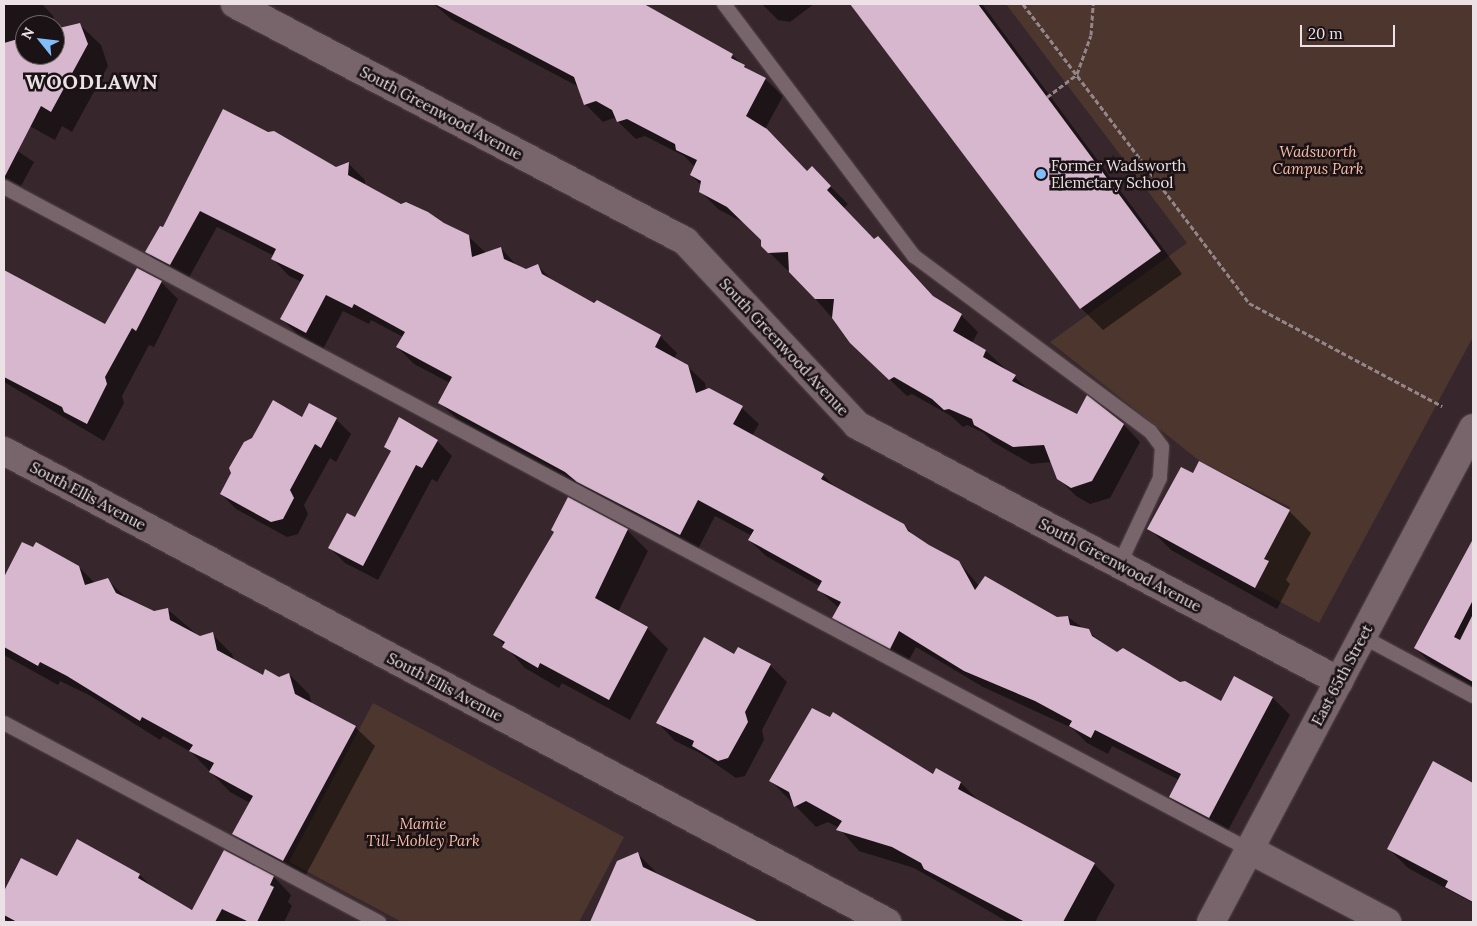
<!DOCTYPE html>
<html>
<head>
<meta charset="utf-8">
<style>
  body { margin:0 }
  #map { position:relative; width:1477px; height:926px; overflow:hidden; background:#37272c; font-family:Lora,serif }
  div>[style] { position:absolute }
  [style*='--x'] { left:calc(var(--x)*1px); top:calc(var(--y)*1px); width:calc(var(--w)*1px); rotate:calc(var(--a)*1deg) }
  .green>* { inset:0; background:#4c362e }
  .shadow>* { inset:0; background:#0007 }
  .building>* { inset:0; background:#d6b7ce }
  .path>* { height:3px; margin-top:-1.5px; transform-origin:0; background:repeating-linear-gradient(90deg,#938589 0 5px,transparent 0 7.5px) }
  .roads { filter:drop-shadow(0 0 1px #54464b) drop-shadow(0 0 1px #54464b) }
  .lane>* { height:14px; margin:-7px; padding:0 7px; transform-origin:7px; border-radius:7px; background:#78656b }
  .street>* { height:28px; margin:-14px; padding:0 14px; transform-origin:14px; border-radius:14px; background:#78656b }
  .dots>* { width:14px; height:14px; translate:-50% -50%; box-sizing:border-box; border:2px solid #1a1215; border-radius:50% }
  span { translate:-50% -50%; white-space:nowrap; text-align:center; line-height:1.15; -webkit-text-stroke:5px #1a1215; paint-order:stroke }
  .street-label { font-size:15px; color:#ece1e4 }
  .park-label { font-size:15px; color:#fabda7; font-style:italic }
  .poi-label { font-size:15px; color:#ece1e4 }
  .left { translate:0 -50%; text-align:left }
  .district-label { font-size:20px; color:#ece1e4; font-weight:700; letter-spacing:1px }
  .frame { position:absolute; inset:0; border:5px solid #ece1e4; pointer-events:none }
  .north { position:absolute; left:15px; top:15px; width:50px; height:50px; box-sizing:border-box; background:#1a1215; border:1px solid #6e6568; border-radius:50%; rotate:299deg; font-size:14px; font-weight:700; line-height:20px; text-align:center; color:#ece1e4 }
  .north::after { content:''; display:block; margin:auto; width:18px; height:22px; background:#80bdfa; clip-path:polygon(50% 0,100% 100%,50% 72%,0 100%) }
  .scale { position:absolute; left:1300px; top:25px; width:95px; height:22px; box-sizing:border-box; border:2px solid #ece1e4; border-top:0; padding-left:6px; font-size:15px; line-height:18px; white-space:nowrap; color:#ece1e4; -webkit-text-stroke:4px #1a1215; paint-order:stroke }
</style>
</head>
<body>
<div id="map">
  <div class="green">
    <i style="clip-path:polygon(1006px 4px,1473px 4px,1473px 337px,1319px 623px,1250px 585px,1290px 507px,1201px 462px,1050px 342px,1187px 243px)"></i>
    <i style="clip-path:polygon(373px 703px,624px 837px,579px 922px,402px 922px,289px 862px)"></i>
  </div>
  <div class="shadow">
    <i style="clip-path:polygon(4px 4px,42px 4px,54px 17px,50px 25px,25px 25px,25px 55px,55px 55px,55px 30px,79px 24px,101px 45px,108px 66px,72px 132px,62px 126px,55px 140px,4px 112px)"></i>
    <i style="clip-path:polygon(434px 4px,641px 4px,732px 55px,751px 72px,765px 79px,783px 96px,765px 129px,808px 172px,812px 168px,848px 204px,844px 208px,874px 240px,895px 254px,936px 299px,961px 315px,978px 332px,972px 343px,986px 351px,1031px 392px,1077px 416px,1123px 424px,1140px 442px,1110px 498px,1090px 504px,1076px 496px,1058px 478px,1052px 462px,1031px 464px,993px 442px,984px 433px,967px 425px,963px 427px,951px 416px,912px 394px,907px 396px,869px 360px,790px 270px,787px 270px,762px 245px,762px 240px,746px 224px,718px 209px,701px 192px,701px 185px,691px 175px,695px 167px,684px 156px,645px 136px,636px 139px,614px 118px,603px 122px,585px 104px,579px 87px,452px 20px)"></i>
    <i style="clip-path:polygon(762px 4px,814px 4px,790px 22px,778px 20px)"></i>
    <i style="clip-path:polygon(851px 4px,982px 4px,1182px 274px,1103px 330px,1081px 308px)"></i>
    <i style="clip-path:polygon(223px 111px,336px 168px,349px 164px,365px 180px,365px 186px,468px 236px,486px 253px,501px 248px,518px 267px,526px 271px,538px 266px,555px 283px,660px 336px,677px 353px,674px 359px,687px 366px,705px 383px,706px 391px,742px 408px,759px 424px,752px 436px,823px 475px,839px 491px,904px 525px,917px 539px,959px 562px,979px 586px,1057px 619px,1068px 617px,1117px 653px,1221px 703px,1235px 678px,1273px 698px,1290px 715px,1226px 834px,1187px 814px,1170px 797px,1179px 780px,1112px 746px,1108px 754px,1087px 743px,1072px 728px,983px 687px,916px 647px,907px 664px,850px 634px,834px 618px,839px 608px,819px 590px,821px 587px,766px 556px,749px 540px,752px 536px,715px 516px,697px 551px,457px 419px,440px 403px,450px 383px,414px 364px,397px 347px,403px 337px,371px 320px,369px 324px,343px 311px,323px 349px,299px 336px,282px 319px,302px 282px,289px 276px,273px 259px,274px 256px,217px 227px,187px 281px,164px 269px,147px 252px,163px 229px)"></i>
    <i style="clip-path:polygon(4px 142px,34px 162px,21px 186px,4px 177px)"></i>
    <i style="clip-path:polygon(6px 273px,106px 326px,161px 282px,178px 299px,154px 347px,149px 345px,122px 396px,124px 403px,104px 441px,4px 382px,4px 278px)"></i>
    <i style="clip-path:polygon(302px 418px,336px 419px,351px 434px,336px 462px,330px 458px,304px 505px,308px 514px,298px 534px,287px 537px,236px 509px,221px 494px)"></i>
    <i style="clip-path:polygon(437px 441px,452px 456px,437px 482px,432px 479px,378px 580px,345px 563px,330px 548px,355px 519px,391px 452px,385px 447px)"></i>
    <i style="clip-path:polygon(1193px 474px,1289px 511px,1311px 533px,1286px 580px,1290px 584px,1277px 609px,1171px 550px,1149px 528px)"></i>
    <i style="clip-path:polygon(627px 530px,648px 551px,618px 612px,647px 628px,668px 649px,630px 720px,562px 683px,559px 688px,525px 668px,495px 635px)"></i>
    <i style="clip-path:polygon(1473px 542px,1473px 687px,1431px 663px,1415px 648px)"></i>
    <i style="clip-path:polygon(79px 567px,95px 583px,107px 579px,127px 599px,153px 612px,167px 609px,200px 637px,212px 634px,232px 654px,234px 660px,263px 676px,279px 678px,289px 674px,309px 694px,312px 704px,355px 727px,375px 746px,303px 880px,254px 854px,234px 834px,250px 803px,230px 792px,191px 752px,163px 736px,160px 740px,89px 695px,60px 681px,58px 685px,4px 655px,6px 586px)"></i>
    <i style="clip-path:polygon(734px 656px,770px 665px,787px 682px,762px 730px,764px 740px,745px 776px,736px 778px,700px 753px,675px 741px,658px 723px)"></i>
    <i style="clip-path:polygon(1433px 763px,1473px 783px,1473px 903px,1408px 868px,1388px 848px)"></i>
    <i style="clip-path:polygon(936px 770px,961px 783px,980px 802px,1094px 864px,1115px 885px,1095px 922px,1008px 922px,914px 868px,859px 851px,839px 828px,828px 822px,816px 827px,771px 781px,933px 775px)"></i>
    <i style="clip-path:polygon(77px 840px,140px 875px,152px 887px,188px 909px,194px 909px,225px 851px,274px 877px,291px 895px,288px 902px,292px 906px,284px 922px,8px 922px,4px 918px,4px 894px,22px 860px,58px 878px)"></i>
    <i style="clip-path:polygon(638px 854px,660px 876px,748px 922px,591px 922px,618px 862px)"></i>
  </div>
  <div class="building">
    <i style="clip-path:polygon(435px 4px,644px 4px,733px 54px,731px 58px,745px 65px,744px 67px,766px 78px,746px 116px,767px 129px,807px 171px,812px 166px,831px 186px,827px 190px,874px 239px,878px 236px,933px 296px,962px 314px,953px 331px,986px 350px,983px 357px,1016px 375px,1012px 381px,1077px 414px,1087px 395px,1124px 424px,1092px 481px,1071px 488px,1057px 479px,1044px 445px,1013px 447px,974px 425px,972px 419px,949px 409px,944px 410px,932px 399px,894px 377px,889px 380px,850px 343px,832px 318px,834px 299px,815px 299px,789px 272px,788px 252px,768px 253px,761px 246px,761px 240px,727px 207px,699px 192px,701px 181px,690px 175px,697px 160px,676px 150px,675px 144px,627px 119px,617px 122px,612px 110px,596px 101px,584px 105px,574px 77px)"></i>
    <i style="clip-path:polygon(850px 4px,978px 4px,1161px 251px,1080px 309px)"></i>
    <i style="clip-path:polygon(80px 23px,88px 44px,51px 112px,41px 106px,4px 178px,4px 43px,25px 37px,25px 55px,55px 55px,55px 29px)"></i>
    <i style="clip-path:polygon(223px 109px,268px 132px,274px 131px,336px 167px,349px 162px,348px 175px,401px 204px,406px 202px,428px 212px,444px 223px,469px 235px,472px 257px,501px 247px,504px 259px,526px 269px,538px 264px,542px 274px,594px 303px,597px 300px,661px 335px,655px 347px,688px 365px,696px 393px,709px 388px,743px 406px,733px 424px,824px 474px,821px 479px,904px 524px,908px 531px,929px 545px,959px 561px,975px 590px,985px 576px,1057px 617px,1068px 616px,1070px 625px,1089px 629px,1092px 636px,1117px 652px,1123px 648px,1180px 682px,1185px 681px,1221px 701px,1234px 676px,1273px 697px,1209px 818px,1169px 797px,1181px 774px,1095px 730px,1091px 738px,1069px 726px,1072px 721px,1035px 701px,964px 671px,899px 631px,890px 649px,832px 618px,841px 602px,817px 590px,822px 581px,748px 540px,754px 530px,698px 500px,680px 535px,577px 482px,565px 472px,438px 403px,452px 377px,396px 347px,405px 332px,354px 304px,352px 308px,326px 295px,306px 333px,280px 319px,304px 275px,271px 259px,276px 249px,200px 211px,170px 265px,145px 252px,160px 226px,163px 227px)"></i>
    <i style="clip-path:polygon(137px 268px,162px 281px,136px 331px,132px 328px,105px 377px,107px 384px,87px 424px,64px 412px,62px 407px,4px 377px,4px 270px,105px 324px)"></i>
    <i style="clip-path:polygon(273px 400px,302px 417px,309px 403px,337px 418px,321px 448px,315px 444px,290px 490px,294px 498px,283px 519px,271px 522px,220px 494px,231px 473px,229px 468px,244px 442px,252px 438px)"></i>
    <i style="clip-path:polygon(399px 417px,438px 440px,422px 468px,416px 465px,363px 566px,328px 548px,347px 513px,355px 517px,391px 451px,384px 447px)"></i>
    <i style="clip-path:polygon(1199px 461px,1290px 510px,1264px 559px,1269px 561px,1255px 588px,1147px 529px,1181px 467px,1193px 473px)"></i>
    <i style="clip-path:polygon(568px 497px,628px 529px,595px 598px,648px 627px,609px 700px,540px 663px,538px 668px,502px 647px,505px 642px,493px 635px,554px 532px,551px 530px)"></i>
    <i style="clip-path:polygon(1473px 539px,1473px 600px,1454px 637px,1460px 640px,1473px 614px,1473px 682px,1414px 648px)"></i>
    <i style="clip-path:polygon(22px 542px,33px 547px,36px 542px,79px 566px,85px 585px,108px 578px,116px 593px,154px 611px,168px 608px,170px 620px,200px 636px,213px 632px,217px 650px,263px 675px,265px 669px,279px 677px,289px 673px,295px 694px,356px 726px,283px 861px,232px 834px,253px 796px,209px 772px,214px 763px,189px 751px,193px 745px,142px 717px,140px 721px,67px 676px,40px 662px,38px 666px,4px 647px,4px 577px)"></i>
    <i style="clip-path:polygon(704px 637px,734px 654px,738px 647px,771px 664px,745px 712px,748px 722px,728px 758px,718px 761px,692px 746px,694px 741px,656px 723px)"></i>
    <i style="clip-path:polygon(812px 708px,830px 717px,833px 712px,933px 774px,936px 768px,961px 782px,958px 789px,1095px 863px,1063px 922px,1025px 922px,924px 869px,921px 863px,892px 847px,836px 830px,842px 821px,806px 801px,794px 807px,789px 792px,769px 781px)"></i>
    <i style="clip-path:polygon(1433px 761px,1473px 783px,1473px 902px,1445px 887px,1448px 881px,1387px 849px)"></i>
    <i style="clip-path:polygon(77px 839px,140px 874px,138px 878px,192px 910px,224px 850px,274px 876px,270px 885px,274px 887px,257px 922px,249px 922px,222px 909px,215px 922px,17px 922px,4px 915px,4px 891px,21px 858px,57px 876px)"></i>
    <i style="clip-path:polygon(638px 852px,643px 867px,759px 922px,590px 922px,617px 861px)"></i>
  </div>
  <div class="path">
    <i style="--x:1023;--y:4;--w:375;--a:52.9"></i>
    <i style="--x:1249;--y:303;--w:219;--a:28.1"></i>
    <i style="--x:1047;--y:97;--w:38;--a:-37"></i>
    <i style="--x:1077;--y:74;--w:41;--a:-70.3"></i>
    <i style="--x:1091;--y:35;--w:31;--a:-86"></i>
  </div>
  <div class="roads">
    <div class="lane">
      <i style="--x:724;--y:4;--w:316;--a:53"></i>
      <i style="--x:914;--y:256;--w:294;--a:36.6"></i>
      <i style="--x:1150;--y:431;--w:20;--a:53"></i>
      <i style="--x:1162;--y:447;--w:31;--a:94"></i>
      <i style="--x:1160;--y:478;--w:96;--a:115.2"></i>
      <i style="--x:4;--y:187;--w:1411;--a:28.02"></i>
      <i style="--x:1363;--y:637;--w:125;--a:28.2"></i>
      <i style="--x:4;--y:723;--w:425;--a:28"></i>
    </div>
    <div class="street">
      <i style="--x:235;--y:4;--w:509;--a:27.77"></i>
      <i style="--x:685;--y:241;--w:252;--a:46.9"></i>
      <i style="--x:857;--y:425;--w:546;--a:27.97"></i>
      <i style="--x:4;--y:451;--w:1001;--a:28.08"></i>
      <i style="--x:1250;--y:850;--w:155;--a:27.7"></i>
      <i style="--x:1211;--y:922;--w:559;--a:-62.06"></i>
    </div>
  </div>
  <div class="dots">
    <i style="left:1041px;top:174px;background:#80bdfa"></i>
  </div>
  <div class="street-label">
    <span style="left:441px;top:113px;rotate:28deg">South Greenwood Avenue</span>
    <span style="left:784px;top:347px;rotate:47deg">South Greenwood Avenue</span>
    <span style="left:88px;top:496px;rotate:28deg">South Ellis Avenue</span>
    <span style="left:1120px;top:565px;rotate:28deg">South Greenwood Avenue</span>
    <span style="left:1342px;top:675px;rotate:-62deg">East 65th Street</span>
    <span style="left:445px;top:687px;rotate:28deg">South Ellis Avenue</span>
  </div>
  <div class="park-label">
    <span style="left:1318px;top:160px">Wadsworth<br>Campus Park</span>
    <span style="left:423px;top:832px">Mamie<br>Till-Mobley Park</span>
  </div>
  <div class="poi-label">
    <span class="left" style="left:1051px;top:174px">Former Wadsworth<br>Elemetary School</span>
  </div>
  <div class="district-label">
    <span style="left:92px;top:81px">WOODLAWN</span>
  </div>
  <div class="frame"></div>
  <div class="north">N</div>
  <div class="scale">20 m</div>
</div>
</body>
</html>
